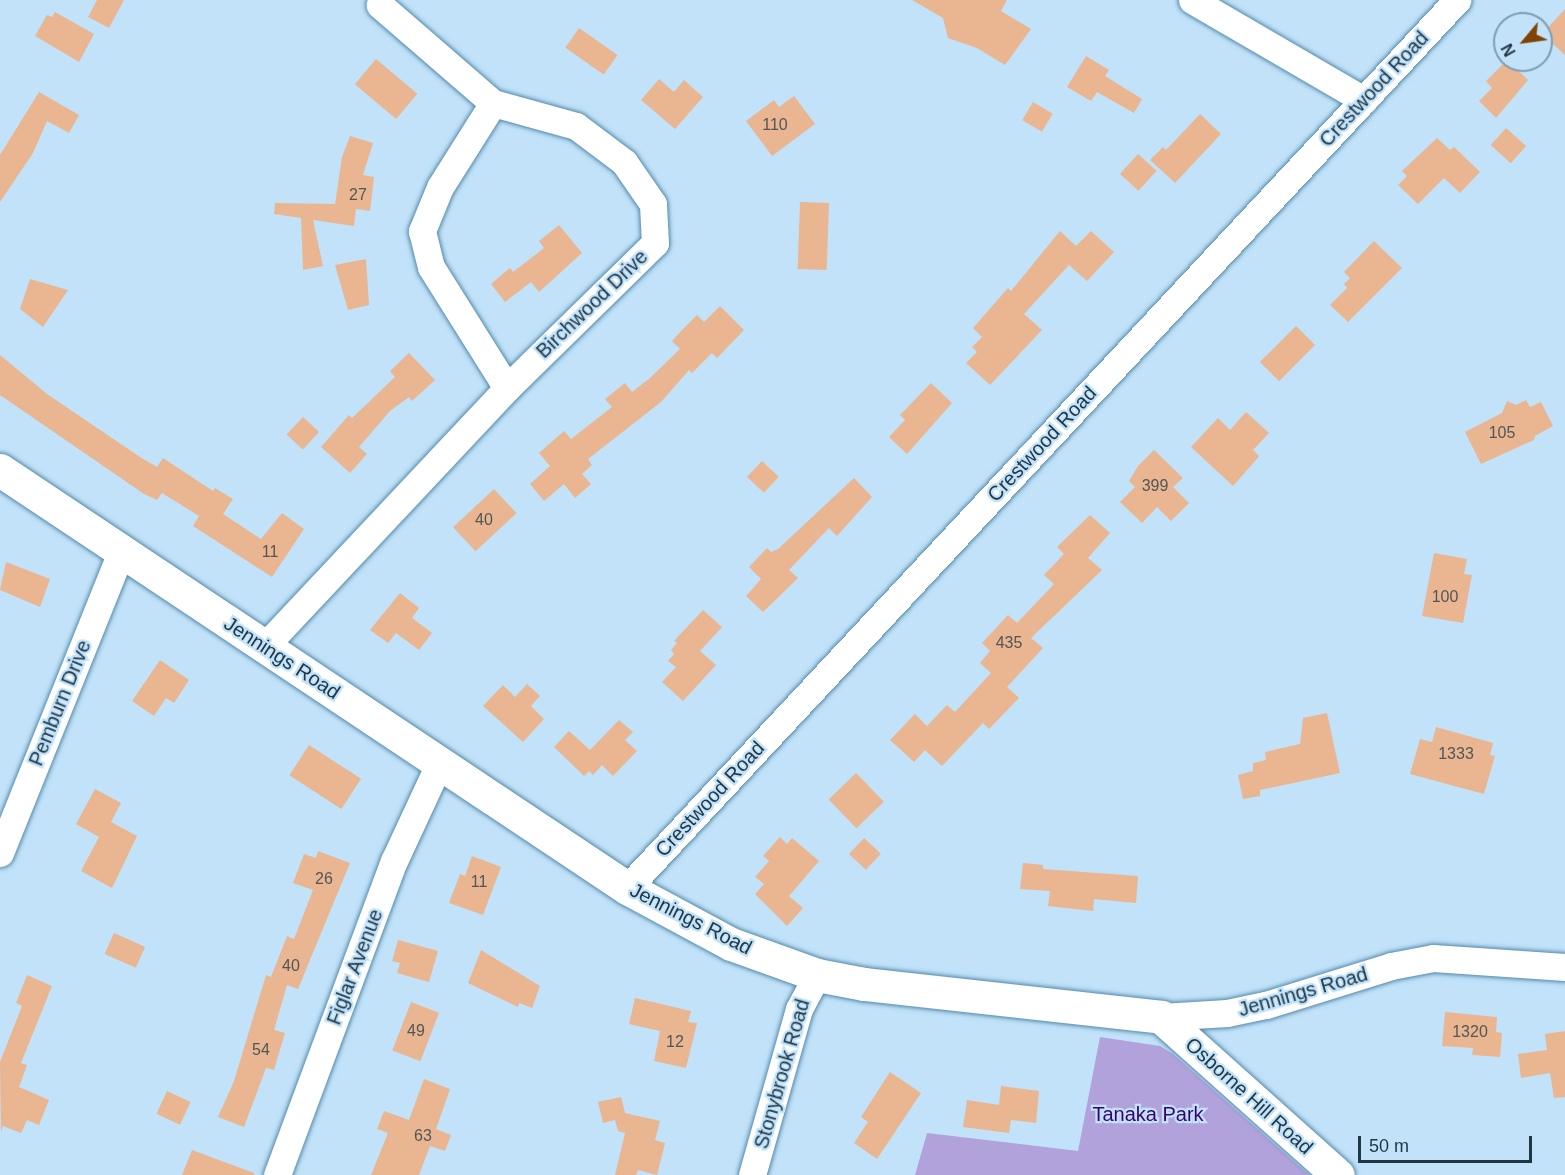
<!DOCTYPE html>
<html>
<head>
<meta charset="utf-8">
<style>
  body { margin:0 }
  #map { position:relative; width:1565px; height:1175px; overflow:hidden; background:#c1e2f9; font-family:Helvetica,sans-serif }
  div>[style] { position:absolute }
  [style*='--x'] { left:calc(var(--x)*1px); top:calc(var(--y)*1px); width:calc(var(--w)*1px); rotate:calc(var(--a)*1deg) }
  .green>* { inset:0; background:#b2a2db }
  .building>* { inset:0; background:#e9b691; transform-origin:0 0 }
  .roads { filter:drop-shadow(0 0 2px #548aac) drop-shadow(0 0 2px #548aac) }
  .street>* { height:27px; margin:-13.5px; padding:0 13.5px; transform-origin:13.5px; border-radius:13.5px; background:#fff }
  .secondary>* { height:33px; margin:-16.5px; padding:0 16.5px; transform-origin:16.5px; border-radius:16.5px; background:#fff }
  span { translate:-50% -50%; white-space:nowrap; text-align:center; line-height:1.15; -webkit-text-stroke:4.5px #c1e2f9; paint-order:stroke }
  .number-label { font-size:16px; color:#525657 }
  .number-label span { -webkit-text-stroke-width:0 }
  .street-label { font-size:20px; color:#1f3644 }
  .park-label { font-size:20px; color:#3a0071 }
  .north { position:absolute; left:1493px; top:12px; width:60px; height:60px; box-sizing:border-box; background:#c1e2f9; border:2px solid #809db1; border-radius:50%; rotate:241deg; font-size:16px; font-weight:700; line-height:24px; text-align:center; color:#1f3644 }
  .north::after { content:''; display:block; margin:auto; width:21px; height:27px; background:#824404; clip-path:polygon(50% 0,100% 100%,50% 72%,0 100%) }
  .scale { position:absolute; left:1358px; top:1136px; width:174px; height:27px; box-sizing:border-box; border:3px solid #1f3644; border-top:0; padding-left:8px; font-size:18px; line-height:21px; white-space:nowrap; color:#1f3644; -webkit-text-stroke:4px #c1e2f9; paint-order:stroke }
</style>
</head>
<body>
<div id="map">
  <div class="green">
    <i style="clip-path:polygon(1100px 1037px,1160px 1046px,1173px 1054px,1309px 1175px,915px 1175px,927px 1133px,1078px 1151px)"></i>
  </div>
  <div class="building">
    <i style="clip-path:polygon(97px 0,124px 0,109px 28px,88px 17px)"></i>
    <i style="clip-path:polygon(912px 0,1007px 0,1001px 11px,1031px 29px,1005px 65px,977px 48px,948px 38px,943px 18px)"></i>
    <i style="clip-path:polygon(1565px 9px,1565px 55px,1542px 34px)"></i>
    <i style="clip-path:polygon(55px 12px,94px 34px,79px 62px,35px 36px,47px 15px,52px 17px)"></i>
    <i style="left:579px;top:28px;width:47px;height:24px;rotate:35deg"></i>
    <i style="clip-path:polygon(1086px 56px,1109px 70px,1105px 76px,1142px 99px,1134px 113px,1097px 92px,1091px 101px,1067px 87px)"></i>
    <i style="left:376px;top:59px;width:54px;height:33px;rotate:40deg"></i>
    <i style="clip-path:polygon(1507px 60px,1528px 80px,1496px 118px,1479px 101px,1492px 88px,1486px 81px)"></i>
    <i style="clip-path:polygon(659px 79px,674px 92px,684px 80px,703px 97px,675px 129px,641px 100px)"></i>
    <i style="clip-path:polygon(39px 92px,79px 115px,69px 133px,47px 121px,33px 153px,0 202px,0 155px)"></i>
    <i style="clip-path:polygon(794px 96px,815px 124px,772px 156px,746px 121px,774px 100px,779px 107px)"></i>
    <i style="left:1033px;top:102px;width:23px;height:21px;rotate:31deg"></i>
    <i style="clip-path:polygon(1200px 114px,1221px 134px,1175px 183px,1150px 160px,1163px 147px,1166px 150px)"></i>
    <i style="left:1506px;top:128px;width:27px;height:23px;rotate:42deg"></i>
    <i style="clip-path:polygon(350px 136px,373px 143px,363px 175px,374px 177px,370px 211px,356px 209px,354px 226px,313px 220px,323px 266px,303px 270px,301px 218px,274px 214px,275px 203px,335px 204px,342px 157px)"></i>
    <i style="clip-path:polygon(1437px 138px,1450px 150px,1454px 147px,1480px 172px,1460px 193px,1444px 178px,1418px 204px,1398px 185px,1407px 176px,1402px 171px)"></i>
    <i style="left:1138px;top:154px;width:25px;height:27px;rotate:42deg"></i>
    <i style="left:800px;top:202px;width:29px;height:67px;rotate:2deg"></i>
    <i style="clip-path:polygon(559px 225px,582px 253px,539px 292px,531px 282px,505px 302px,491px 284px,510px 268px,513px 272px,544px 248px,539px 241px)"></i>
    <i style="clip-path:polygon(1060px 231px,1076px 246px,1091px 231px,1114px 252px,1087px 281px,1069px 265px,1024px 314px,1042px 330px,990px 385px,966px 363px,977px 352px,972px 347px,982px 337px,973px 328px,1008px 288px,1011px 291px)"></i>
    <i style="clip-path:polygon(1374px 241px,1402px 268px,1348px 322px,1330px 305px,1347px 288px,1344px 284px,1350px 278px,1344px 272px)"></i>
    <i style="clip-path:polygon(366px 259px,369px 305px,348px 310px,335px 265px)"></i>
    <i style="clip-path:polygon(30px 279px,68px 290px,43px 327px,20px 309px)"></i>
    <i style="clip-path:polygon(720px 306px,744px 330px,717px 358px,712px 353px,692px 373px,689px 370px,661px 402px,588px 459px,592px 465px,582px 474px,591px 484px,575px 498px,564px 484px,544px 501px,530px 484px,550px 466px,539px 453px,564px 431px,571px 439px,612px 407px,605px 399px,625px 383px,632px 392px,650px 378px,680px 349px,672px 341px,682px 330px,697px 315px,704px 322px)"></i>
    <i style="left:1296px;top:326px;width:27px;height:51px;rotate:45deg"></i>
    <i style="clip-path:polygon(409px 353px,435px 380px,412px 401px,409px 397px,390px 411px,359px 447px,367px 454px,350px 473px,321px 447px,349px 415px,352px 418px,395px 377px,390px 371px)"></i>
    <i style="clip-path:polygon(0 355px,47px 394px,140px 457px,157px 467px,163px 458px,213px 491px,215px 488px,233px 499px,223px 514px,261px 539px,282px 513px,304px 529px,272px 577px,193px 526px,199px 516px,162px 493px,157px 500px,144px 494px,0 395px)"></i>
    <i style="clip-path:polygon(931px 383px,952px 403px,907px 454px,889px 437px,905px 420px,900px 415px)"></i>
    <i style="clip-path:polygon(1526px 400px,1530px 407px,1541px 402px,1553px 426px,1535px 436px,1534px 440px,1481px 464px,1465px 432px,1502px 413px,1507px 401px,1516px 405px)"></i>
    <i style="clip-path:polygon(1246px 412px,1269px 433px,1253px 450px,1259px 456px,1256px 460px,1233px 486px,1191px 447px,1218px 418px,1230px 430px)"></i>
    <i style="left:303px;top:417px;width:22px;height:24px;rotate:43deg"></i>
    <i style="clip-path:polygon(1154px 450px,1183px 478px,1173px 487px,1189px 503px,1171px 521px,1157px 507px,1142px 523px,1120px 502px,1135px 487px,1129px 481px,1138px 466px)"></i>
    <i style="left:762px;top:461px;width:23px;height:22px;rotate:43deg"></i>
    <i style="clip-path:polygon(854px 478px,872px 497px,837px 536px,829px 528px,789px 570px,798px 578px,763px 612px,746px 596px,761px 579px,749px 567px,767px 548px,771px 552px,778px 549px)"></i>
    <i style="left:494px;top:489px;width:33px;height:56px;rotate:47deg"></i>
    <i style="clip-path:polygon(1090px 515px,1110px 533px,1088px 558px,1102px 570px,1031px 638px,1043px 648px,1007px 687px,1019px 698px,989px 729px,983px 723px,942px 766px,925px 750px,914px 762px,890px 740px,915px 714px,927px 726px,947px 705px,955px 712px,991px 673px,980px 663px,990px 651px,982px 643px,1008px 615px,1017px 623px,1054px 584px,1044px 575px,1064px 554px,1057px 547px)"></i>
    <i style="clip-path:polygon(1434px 553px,1467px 559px,1464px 574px,1472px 575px,1463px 623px,1422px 616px)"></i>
    <i style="clip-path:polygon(6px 562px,50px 579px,40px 607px,0 590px)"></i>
    <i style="clip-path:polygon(400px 593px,419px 608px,412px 618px,432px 633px,419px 650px,396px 633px,388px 643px,370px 630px)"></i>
    <i style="clip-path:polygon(703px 610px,722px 627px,700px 651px,716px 665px,683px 701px,662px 682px,676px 667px,668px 661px,674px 654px,671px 650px,677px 643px,674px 641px)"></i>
    <i style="clip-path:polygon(160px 660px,189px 680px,174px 703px,166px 698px,154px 716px,132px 701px)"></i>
    <i style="clip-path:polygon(527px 684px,540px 696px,531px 706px,544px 719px,523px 742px,483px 706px,503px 685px,515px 697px)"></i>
    <i style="clip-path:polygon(1327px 713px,1340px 773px,1260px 790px,1260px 796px,1243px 799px,1238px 775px,1253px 771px,1253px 763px,1266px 760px,1265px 752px,1300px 744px,1303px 718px)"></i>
    <i style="clip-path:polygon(619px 720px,633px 732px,625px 740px,637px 751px,613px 776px,602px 765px,593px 775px,589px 771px,584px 776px,554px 747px,569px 731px,590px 750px)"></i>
    <i style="clip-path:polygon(1436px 727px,1493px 743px,1490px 755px,1495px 756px,1484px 794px,1410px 774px,1420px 739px,1432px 742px)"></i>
    <i style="left:309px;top:745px;width:62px;height:36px;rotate:33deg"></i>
    <i style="left:856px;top:773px;width:40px;height:38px;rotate:46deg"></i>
    <i style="clip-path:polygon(95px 789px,121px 803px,111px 822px,137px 836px,112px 888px,81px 871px,99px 837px,76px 824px)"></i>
    <i style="clip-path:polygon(780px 837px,787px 844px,792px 838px,819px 861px,789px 896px,803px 908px,787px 926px,755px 894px,764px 884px,755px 877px,769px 861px,763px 856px)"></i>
    <i style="left:864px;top:838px;width:23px;height:22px;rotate:43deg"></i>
    <i style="clip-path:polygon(318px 851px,350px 863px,298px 989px,287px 985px,274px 1030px,285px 1033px,274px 1070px,266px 1068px,244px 1127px,218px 1117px,234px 1081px,266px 975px,271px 977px,287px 936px,294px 939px,313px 890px,293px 883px,304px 854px,316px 858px)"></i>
    <i style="clip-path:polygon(472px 856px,501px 867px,483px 915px,449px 903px,460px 874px,465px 876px)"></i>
    <i style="clip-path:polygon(1023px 863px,1043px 865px,1043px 869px,1138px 876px,1136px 903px,1094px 899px,1093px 911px,1048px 906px,1050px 891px,1020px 889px)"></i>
    <i style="left:114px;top:933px;width:34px;height:23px;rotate:24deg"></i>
    <i style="clip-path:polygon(398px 940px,438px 951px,429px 982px,397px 973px,400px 963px,392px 961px)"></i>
    <i style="clip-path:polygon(481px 950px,540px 986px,532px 1008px,519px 1003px,518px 1007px,468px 983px)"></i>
    <i style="clip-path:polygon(27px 975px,52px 986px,21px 1063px,27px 1065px,19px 1087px,49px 1100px,39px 1125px,27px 1120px,21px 1133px,3px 1126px,1px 1132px,0 1062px,22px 1006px,16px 1003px)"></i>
    <i style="clip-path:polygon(635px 998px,691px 1011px,688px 1022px,697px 1023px,686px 1068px,654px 1061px,660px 1031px,629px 1024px)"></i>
    <i style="left:411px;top:1002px;width:30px;height:52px;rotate:21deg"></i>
    <i style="clip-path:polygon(1445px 1012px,1497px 1017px,1496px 1032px,1502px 1033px,1500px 1057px,1472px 1055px,1473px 1048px,1442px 1046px)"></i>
    <i style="clip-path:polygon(1565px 1031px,1565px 1097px,1554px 1098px,1550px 1073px,1521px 1078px,1518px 1054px,1547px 1050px,1545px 1034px)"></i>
    <i style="clip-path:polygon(890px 1072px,921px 1093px,877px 1159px,854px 1143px,868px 1122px,861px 1117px)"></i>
    <i style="clip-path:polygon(424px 1079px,450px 1089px,436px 1129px,451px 1135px,445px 1151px,430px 1146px,419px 1175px,371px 1175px,388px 1133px,377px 1129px,384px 1111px,409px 1120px)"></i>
    <i style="clip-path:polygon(1001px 1086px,1039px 1091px,1036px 1123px,1011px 1120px,1009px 1133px,963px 1127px,967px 1100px,999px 1105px)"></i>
    <i style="left:167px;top:1091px;width:26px;height:25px;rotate:25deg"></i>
    <i style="clip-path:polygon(621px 1097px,625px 1113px,660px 1121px,655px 1140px,665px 1143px,657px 1175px,638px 1170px,636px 1175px,615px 1175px,625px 1133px,618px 1131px,615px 1120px,603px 1123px,598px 1102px)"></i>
    <i style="clip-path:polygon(192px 1150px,254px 1173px,254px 1175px,182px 1175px)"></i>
  </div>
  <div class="roads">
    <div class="street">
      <i style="--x:1192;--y:0;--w:199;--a:30.2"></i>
      <i style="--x:493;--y:103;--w:99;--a:122.2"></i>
      <i style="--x:440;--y:187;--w:48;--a:112.2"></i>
      <i style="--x:422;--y:231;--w:37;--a:76"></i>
      <i style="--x:431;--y:267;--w:143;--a:57.9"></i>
      <i style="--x:264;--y:647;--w:355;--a:-46.8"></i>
      <i style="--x:507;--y:388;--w:207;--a:-44.4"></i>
      <i style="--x:655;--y:243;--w:39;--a:-93"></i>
      <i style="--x:653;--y:204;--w:51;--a:-124.6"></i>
      <i style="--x:624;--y:162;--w:60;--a:-143.1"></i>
      <i style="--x:576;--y:126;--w:86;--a:-164.5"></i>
      <i style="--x:493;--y:103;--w:150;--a:-139.1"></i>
      <i style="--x:0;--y:853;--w:324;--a:-68.1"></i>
      <i style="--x:627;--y:888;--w:1216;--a:-46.93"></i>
      <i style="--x:1161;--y:1017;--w:66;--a:-3.5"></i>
      <i style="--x:1227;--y:1013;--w:40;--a:-12"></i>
      <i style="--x:1266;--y:1005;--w:131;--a:-17.3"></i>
      <i style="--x:1391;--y:966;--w:43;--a:-10.8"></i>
      <i style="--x:1433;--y:958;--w:132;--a:3.9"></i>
      <i style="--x:277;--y:1175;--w:335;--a:-69.6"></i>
      <i style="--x:394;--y:861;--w:109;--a:-65.1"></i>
      <i style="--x:752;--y:1175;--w:173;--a:-74.2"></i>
      <i style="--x:799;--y:1009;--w:38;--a:-62"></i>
    </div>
    <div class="secondary">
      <i style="--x:0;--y:470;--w:754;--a:33.69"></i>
      <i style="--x:627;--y:888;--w:118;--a:28.3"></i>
      <i style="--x:731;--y:944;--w:91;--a:19.8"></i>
      <i style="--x:817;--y:975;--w:48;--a:10.8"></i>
      <i style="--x:864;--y:984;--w:299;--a:6.3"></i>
      <i style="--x:1161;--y:1017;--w:237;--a:41.8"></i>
    </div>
  </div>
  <div class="number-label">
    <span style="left:775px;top:125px">110</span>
    <span style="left:358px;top:195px">27</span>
    <span style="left:1502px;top:433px">105</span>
    <span style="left:1155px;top:486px">399</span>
    <span style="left:484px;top:520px">40</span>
    <span style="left:270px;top:552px">11</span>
    <span style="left:1445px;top:597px">100</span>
    <span style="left:1009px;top:643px">435</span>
    <span style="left:1456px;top:754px">1333</span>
    <span style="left:324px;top:879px">26</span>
    <span style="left:479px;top:882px">11</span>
    <span style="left:291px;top:966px">40</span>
    <span style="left:416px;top:1031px">49</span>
    <span style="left:1470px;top:1032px">1320</span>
    <span style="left:675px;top:1042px">12</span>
    <span style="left:261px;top:1050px">54</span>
    <span style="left:423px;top:1136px">63</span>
  </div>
  <div class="street-label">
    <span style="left:1374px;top:89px;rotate:-47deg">Crestwood Road</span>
    <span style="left:592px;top:304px;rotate:-44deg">Birchwood Drive</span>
    <span style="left:1042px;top:444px;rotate:-47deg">Crestwood Road</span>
    <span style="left:282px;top:658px;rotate:33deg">Jennings Road</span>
    <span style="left:60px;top:703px;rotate:-68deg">Pemburn Drive</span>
    <span style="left:710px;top:799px;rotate:-47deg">Crestwood Road</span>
    <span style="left:691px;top:919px;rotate:27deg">Jennings Road</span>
    <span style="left:355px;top:967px;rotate:-69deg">Figlar Avenue</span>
    <span style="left:1303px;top:992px;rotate:-16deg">Jennings Road</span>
    <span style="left:782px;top:1074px;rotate:-74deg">Stonybrook Road</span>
    <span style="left:1249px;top:1096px;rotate:42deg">Osborne Hill Road</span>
  </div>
  <div class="park-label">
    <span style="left:1148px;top:1114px">Tanaka Park</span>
  </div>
  <div class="north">N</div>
  <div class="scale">50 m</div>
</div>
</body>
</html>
